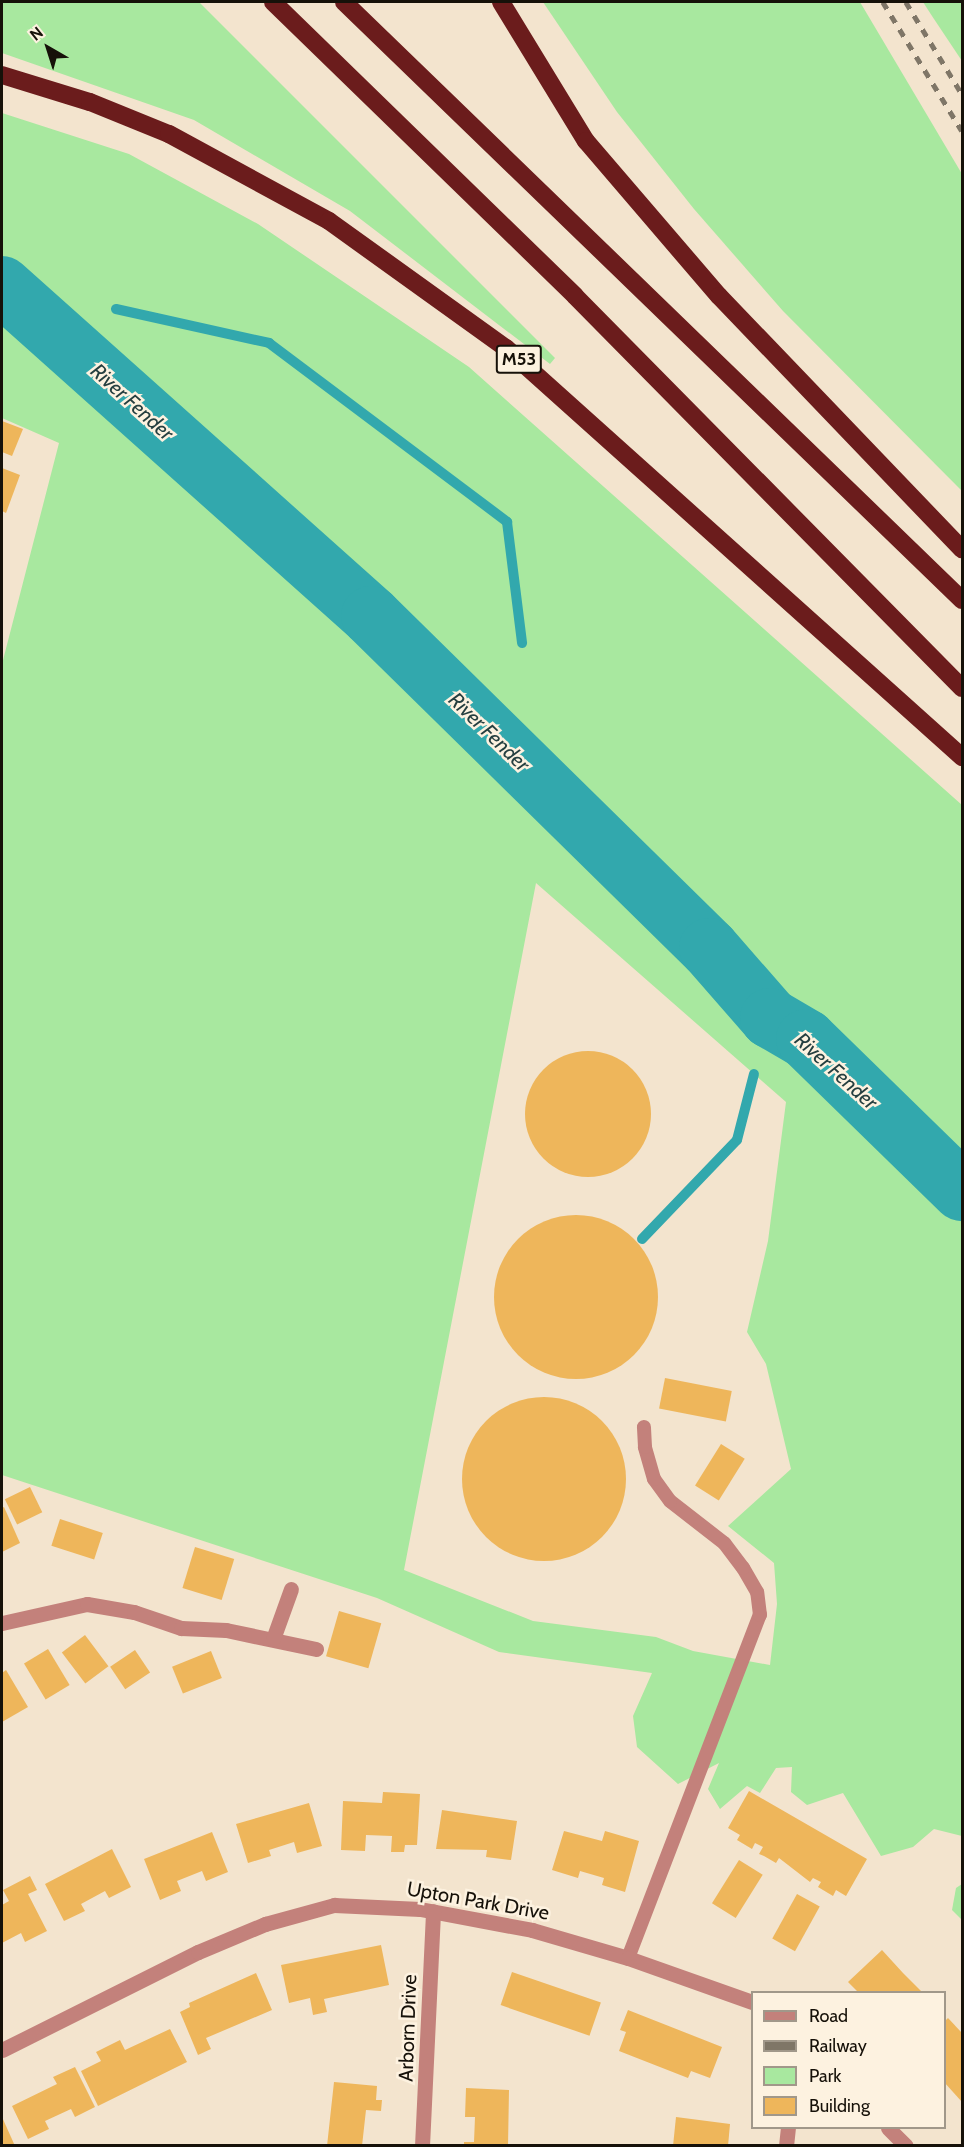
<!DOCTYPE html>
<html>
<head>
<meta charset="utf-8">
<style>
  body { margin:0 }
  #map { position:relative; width:964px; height:2147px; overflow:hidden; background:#f3e4ce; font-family:Cabin,sans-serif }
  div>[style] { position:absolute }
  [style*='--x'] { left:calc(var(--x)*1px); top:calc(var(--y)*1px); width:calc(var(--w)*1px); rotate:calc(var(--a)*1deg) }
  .green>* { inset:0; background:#a8e89f }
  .stream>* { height:10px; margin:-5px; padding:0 5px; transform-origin:5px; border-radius:5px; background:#32a8ad }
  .river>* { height:60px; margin:-30px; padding:0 30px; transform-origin:30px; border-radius:30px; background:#32a8ad }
  .building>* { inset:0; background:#eeb65b; transform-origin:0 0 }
  .round { border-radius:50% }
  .lane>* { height:14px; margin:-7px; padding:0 7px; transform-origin:7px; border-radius:7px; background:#c3817b }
  .street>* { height:15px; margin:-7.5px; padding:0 7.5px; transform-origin:7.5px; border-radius:7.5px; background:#c3817b }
  .highway>* { height:18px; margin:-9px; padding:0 9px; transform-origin:9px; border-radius:9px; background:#6b1c1c }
  .rail>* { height:4.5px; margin-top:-2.25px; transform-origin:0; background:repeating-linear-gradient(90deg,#7f7667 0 8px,transparent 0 16px) }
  span { translate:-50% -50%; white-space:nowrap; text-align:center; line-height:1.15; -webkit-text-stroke:5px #fdf2e0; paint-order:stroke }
  .shield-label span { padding:2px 4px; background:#fdf2e0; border:2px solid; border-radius:4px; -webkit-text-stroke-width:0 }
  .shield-label { font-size:18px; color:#161109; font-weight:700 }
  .street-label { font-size:20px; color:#161109 }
  .water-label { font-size:21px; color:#253f40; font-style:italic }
  .frame { position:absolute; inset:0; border:3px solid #161109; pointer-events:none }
  .legend { position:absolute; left:751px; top:1991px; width:195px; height:138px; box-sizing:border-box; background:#fdf2e0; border:2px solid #a1988a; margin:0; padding:8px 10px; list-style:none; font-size:18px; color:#161109 }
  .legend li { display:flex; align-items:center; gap:12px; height:30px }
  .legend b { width:30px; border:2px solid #a1988a }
  .north { position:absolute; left:18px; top:18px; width:60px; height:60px; -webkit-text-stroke:4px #fdf2e0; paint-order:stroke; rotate:321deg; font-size:16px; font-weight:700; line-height:24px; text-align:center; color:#161109 }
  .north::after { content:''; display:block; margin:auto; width:21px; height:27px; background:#161109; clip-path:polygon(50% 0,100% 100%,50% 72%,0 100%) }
</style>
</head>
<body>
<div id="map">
  <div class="green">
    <i style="clip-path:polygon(2px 2px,199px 2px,555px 358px,550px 364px,350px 211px,194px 120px,2px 53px)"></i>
    <i style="clip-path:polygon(543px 2px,860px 2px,962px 174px,962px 491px,783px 311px,694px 209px,617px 112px)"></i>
    <i style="clip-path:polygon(923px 2px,962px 2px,962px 61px,932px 16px)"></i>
    <i style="clip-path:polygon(evenodd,2px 113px,129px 154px,258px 224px,469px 367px,962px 805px,962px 1836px,934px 1829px,913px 1847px,881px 1856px,843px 1793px,807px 1805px,791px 1792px,792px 1767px,776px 1768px,760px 1793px,747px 1786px,720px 1809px,708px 1789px,719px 1763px,678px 1784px,637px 1747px,633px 1716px,652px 1673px,499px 1652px,377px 1598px,2px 1475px,2px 664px,59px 443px,2px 418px,2px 113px,536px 883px,786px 1102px,768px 1241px,747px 1332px,766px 1364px,791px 1469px,728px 1526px,774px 1563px,777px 1604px,770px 1665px,693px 1651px,656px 1637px,533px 1621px,404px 1570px,536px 883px)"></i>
    <i style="clip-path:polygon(962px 1884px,962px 1920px,952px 1910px,956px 1888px)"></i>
  </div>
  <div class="stream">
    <i style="--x:116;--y:309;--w:157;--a:12.5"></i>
    <i style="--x:269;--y:343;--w:298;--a:36.9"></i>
    <i style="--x:507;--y:522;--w:122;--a:82.9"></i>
    <i style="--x:760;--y:1040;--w:24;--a:-66"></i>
    <i style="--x:642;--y:1239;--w:137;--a:-46.2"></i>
    <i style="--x:737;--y:1140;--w:68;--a:-75.6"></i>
  </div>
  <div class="river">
    <i style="--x:2;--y:286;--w:495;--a:41.8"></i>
    <i style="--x:371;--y:616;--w:474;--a:44.5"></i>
    <i style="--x:709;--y:948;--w:93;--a:48.9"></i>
    <i style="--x:770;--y:1018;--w:42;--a:30.3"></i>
    <i style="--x:806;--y:1039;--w:218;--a:44.3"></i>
  </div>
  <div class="building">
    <i style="clip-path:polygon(2px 421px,23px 429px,12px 456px,2px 452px)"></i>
    <i style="clip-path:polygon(2px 468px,20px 475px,6px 513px,2px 511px)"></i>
    <i class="round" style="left:525px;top:1051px;width:126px;height:126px"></i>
    <i class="round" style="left:494px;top:1215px;width:164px;height:164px"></i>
    <i style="left:665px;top:1378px;width:68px;height:31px;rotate:11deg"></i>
    <i class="round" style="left:462px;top:1397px;width:164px;height:164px"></i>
    <i style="left:721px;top:1444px;width:28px;height:49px;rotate:32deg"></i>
    <i style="left:30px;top:1487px;width:28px;height:28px;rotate:64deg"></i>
    <i style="clip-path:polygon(4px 1507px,20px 1543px,2px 1552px,2px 1508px)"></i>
    <i style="left:60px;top:1519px;width:45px;height:28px;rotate:18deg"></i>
    <i style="left:195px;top:1547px;width:41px;height:43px;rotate:17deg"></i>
    <i style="left:339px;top:1611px;width:44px;height:47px;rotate:16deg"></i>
    <i style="left:85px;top:1635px;width:39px;height:29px;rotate:53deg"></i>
    <i style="left:48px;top:1649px;width:42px;height:28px;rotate:59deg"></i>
    <i style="left:135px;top:1650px;width:27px;height:30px;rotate:56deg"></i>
    <i style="left:211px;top:1651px;width:29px;height:42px;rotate:68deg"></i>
    <i style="clip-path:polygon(6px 1670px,28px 1707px,2px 1722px,2px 1673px)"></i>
    <i style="clip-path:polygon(749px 1791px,867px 1859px,846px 1896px,836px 1890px,833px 1896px,818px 1887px,821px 1882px,813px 1878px,810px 1882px,779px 1858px,776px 1863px,764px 1856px,759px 1854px,763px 1847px,755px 1843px,752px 1849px,737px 1840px,740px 1835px,728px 1828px)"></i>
    <i style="clip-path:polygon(383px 1792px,420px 1794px,417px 1845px,405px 1845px,404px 1852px,391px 1852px,392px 1836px,366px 1835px,365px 1851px,341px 1850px,343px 1801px,382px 1803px)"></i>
    <i style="clip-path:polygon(309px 1803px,322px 1846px,297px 1853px,294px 1842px,269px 1850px,271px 1856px,248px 1863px,236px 1824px)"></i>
    <i style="clip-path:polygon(442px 1810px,517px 1821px,511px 1860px,486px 1857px,487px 1850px,436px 1849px)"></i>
    <i style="clip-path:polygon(564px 1831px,602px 1841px,605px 1831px,639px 1841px,625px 1892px,602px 1885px,604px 1878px,580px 1871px,578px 1878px,552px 1870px)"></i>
    <i style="clip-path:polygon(212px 1832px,228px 1872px,206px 1881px,202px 1871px,177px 1881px,181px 1891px,160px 1900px,144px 1859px)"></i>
    <i style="clip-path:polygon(112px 1849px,131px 1887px,109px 1898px,105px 1891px,81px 1904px,85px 1911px,64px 1921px,45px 1884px)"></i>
    <i style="left:739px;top:1860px;width:28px;height:51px;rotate:32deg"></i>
    <i style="clip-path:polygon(30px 1876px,37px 1890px,28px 1894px,47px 1931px,25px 1942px,21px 1933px,2px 1943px,2px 1905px,9px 1901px,3px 1890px)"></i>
    <i style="left:797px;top:1894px;width:26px;height:51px;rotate:29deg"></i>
    <i style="clip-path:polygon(381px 1945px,389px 1985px,324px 1999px,327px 2012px,313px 2015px,310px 1998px,289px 2003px,281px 1965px)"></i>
    <i style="clip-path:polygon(882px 1950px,903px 1973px,922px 1992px,858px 1992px,848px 1982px)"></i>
    <i style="left:512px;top:1972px;width:94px;height:35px;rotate:19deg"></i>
    <i style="clip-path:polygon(256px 1973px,272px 2010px,206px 2038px,211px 2049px,198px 2055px,180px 2012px,190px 2007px,189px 2003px)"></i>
    <i style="clip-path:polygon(628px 2010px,722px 2047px,710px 2078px,691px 2071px,688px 2078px,619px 2051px,626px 2032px,620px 2030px)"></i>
    <i style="clip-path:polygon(948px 2018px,962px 2033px,962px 2102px,944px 2082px,944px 2022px)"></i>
    <i style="clip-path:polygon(170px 2029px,187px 2062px,98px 2106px,81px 2071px,101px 2061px,96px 2052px,120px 2040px,125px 2050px)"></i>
    <i style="clip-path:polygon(75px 2067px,95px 2107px,75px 2117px,71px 2109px,45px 2121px,49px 2129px,28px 2139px,12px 2106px,57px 2084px,53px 2077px)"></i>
    <i style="clip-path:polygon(334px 2082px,377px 2086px,376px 2100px,382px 2100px,381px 2111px,366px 2110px,362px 2146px,327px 2146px)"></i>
    <i style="clip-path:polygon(466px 2088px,509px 2090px,508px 2146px,464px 2146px,464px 2142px,474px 2142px,475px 2117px,465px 2117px)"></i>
    <i style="clip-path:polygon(2px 2117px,15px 2146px,2px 2146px)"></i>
    <i style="clip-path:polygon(676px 2117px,730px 2124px,728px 2146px,673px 2146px)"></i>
  </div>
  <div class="lane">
    <i style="--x:628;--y:1958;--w:368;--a:-69"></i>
    <i style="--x:760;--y:1615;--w:23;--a:-97"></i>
    <i style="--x:757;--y:1592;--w:28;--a:-120"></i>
    <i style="--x:743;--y:1568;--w:31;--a:-127"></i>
    <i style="--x:724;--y:1543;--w:68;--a:-142.1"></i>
    <i style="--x:670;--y:1501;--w:27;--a:-126"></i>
    <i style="--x:654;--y:1479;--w:33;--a:-106"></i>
    <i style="--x:645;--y:1447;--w:20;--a:-93"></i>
  </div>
  <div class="street">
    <i style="--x:2;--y:1623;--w:87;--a:-12.6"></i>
    <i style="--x:87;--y:1604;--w:48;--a:9.7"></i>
    <i style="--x:134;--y:1612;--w:50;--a:18.8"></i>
    <i style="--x:181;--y:1628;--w:45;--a:2.5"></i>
    <i style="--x:226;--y:1630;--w:92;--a:11.9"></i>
    <i style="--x:273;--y:1639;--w:53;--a:-70.2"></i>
    <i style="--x:2;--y:2050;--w:219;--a:-26.6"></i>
    <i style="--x:198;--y:1952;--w:73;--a:-22.7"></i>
    <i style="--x:265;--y:1924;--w:72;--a:-15.4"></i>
    <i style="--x:334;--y:1905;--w:86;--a:2.7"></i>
    <i style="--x:420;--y:1909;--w:114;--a:10.6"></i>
    <i style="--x:532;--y:1930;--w:100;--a:16.3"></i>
    <i style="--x:628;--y:1958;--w:132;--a:19.5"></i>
    <i style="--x:888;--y:2128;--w:25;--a:45"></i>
    <i style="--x:422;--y:2146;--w:235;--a:-87.3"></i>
    <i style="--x:786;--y:2146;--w:18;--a:-84"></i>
  </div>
  <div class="highway">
    <i style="--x:273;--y:2;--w:421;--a:44.2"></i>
    <i style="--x:575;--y:296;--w:551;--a:45.37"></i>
    <i style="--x:344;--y:2;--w:860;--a:44.06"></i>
    <i style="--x:501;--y:2;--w:163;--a:58.6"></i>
    <i style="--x:586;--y:141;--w:204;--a:49.4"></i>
    <i style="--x:719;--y:296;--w:351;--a:46.2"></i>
    <i style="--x:2;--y:75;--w:92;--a:17.1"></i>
    <i style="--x:90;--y:102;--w:85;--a:22.1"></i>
    <i style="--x:169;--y:134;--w:182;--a:28.5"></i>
    <i style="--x:329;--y:221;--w:218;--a:35.7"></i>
    <i style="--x:506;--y:348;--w:613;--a:41.89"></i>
  </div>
  <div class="rail">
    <i style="--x:883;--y:2;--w:151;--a:58.5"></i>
    <i style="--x:906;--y:2;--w:108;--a:58.7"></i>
  </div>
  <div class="shield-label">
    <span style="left:519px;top:359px">M53</span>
  </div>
  <div class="street-label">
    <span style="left:478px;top:1901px;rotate:10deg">Upton Park Drive</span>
    <span style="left:408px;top:2028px;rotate:-88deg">Arborn Drive</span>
  </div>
  <div class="water-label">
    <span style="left:132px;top:402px;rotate:42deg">River Fender</span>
    <span style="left:489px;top:732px;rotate:44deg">River Fender</span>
    <span style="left:836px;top:1071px;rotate:42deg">River Fender</span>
  </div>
  <div class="frame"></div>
  <ul class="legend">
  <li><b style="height:8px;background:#c3817b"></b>Road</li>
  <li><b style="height:8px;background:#7f7667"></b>Railway</li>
  <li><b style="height:16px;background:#a8e89f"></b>Park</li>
  <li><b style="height:16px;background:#eeb65b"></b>Building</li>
  </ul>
  <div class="north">N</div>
</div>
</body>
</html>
